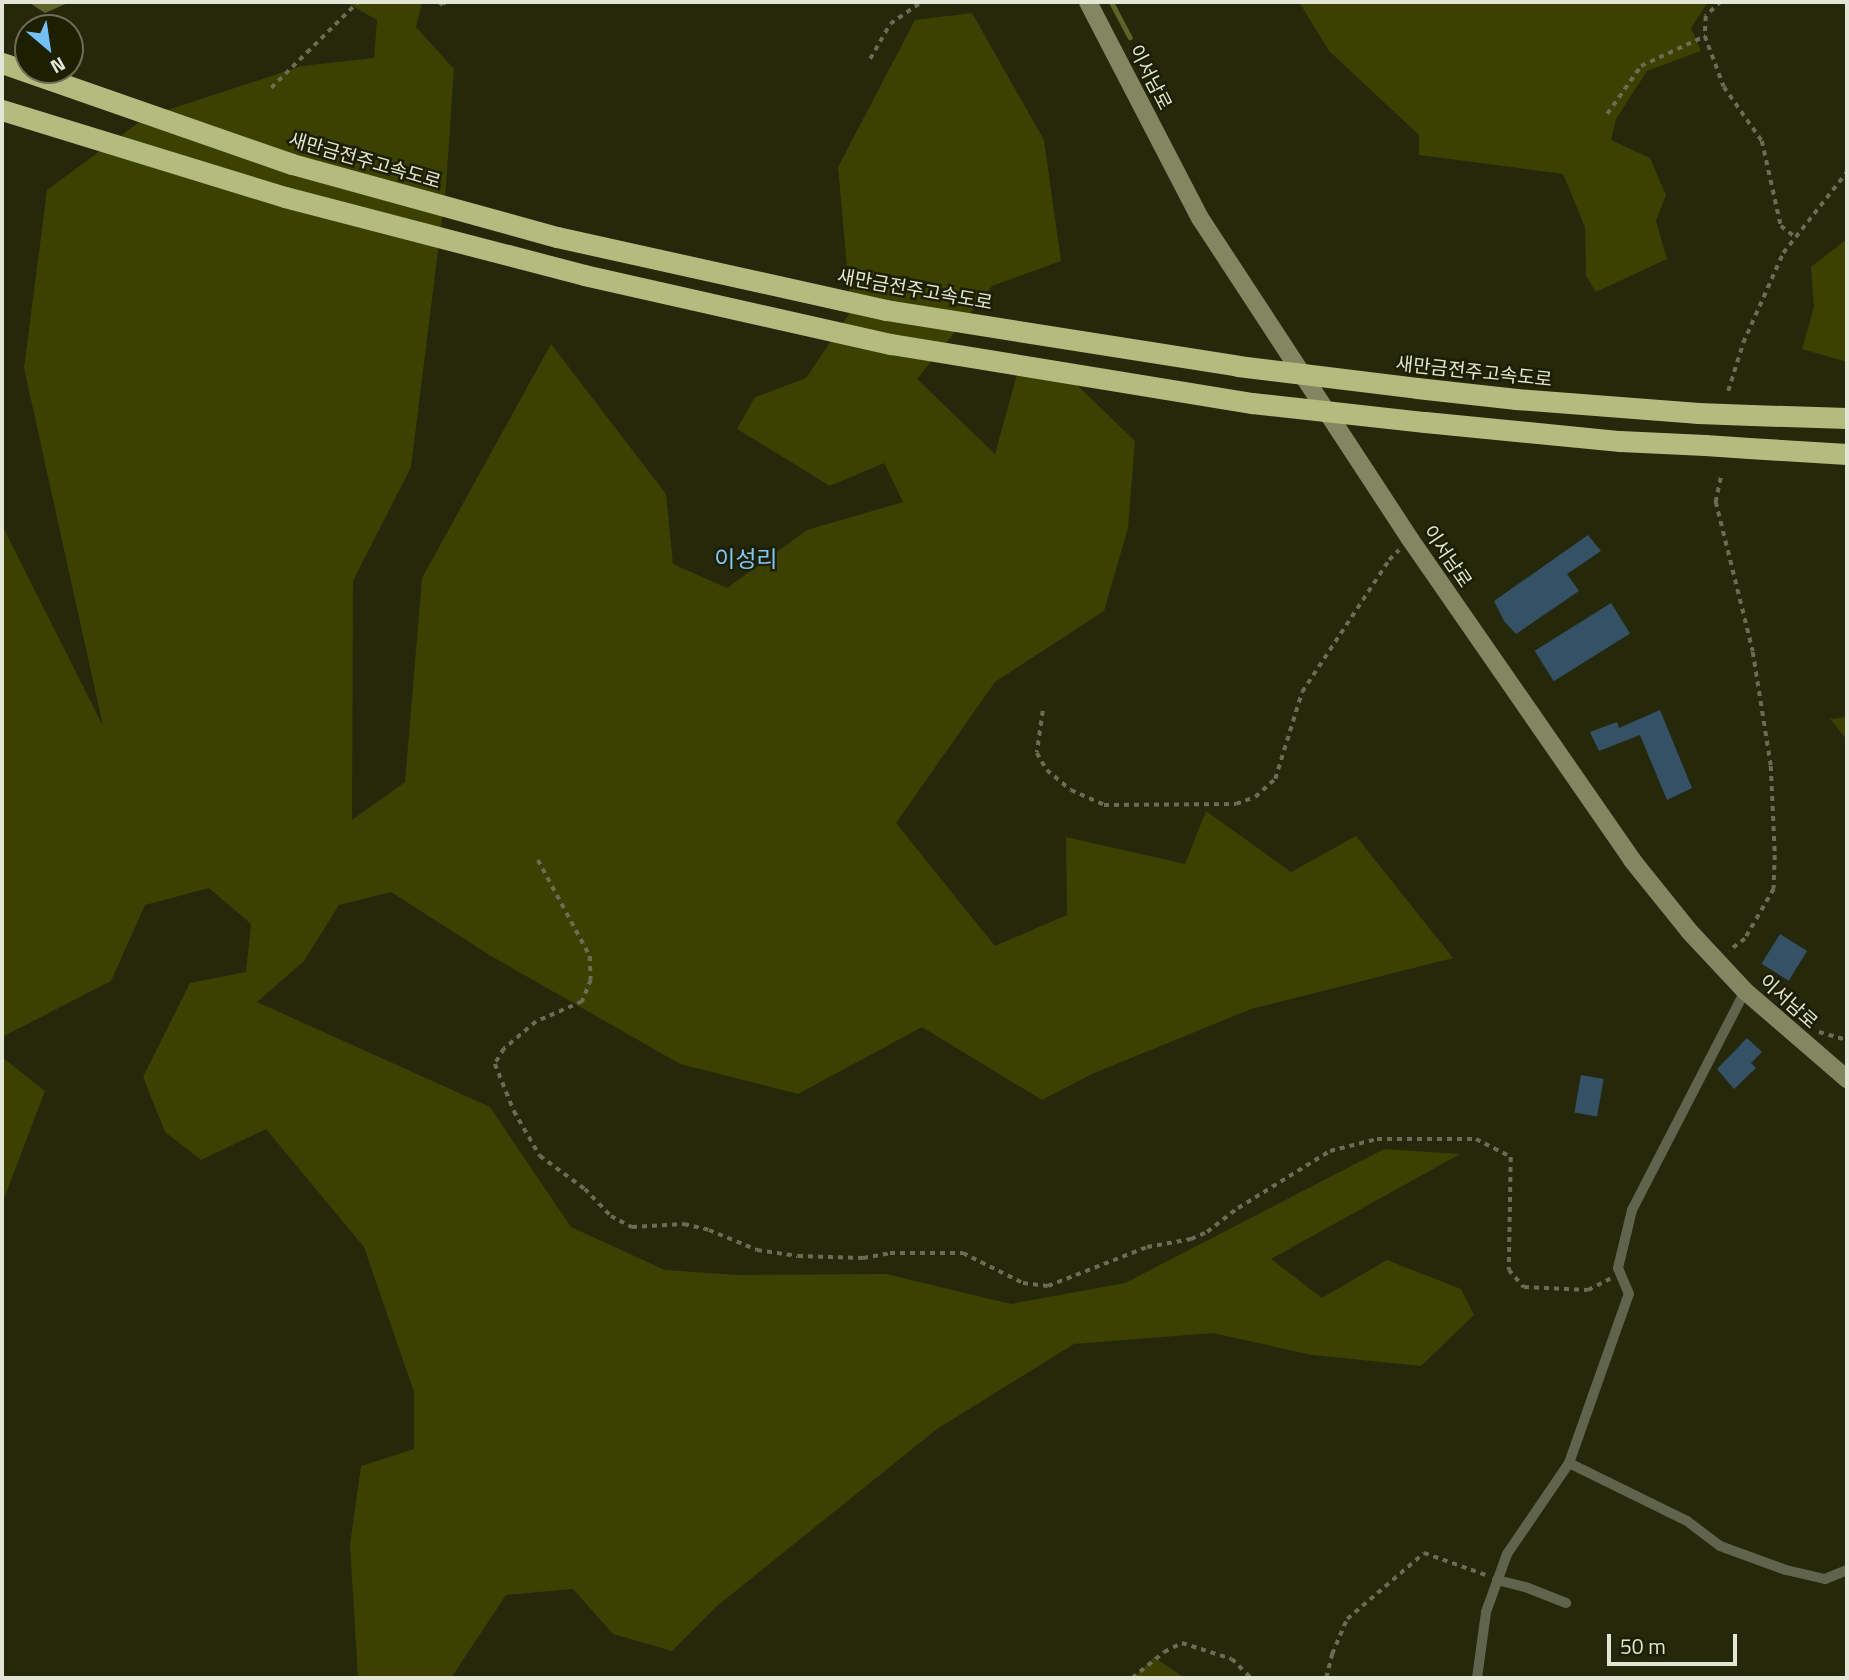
<!DOCTYPE html>
<html>
<head>
<meta charset="utf-8">
<style>
  body { margin:0 }
  #map { position:relative; width:1849px; height:1680px; overflow:hidden; background:#25280a; font-family:"Titillium Web","Noto Sans KR",sans-serif }
  div>[style] { position:absolute }
  [style*='--x'] { left:calc(var(--x)*1px); top:calc(var(--y)*1px); width:calc(var(--w)*1px); rotate:calc(var(--a)*1deg) }
  .green>* { inset:0; background:#3c4101 }
  .water>* { inset:0; background:#5e6429 }
  .stream>* { height:5px; margin:-2.5px; padding:0 2.5px; transform-origin:2.5px; border-radius:2.5px; background:#5e6429 }
  .building>* { inset:0; background:#355165; transform-origin:0 0 }
  .path>* { height:3.5px; margin-top:-1.75px; transform-origin:0; background:repeating-linear-gradient(90deg,#6a6d54 0 5px,transparent 0 10px) }
  .lane>* { height:10px; margin:-5px; padding:0 5px; transform-origin:5px; border-radius:5px; background:#61644c }
  .secondary>* { height:18px; margin:-9px; padding:0 9px; transform-origin:9px; border-radius:9px; background:#828761 }
  .highway>* { height:21px; margin:-10.5px; padding:0 10.5px; transform-origin:10.5px; border-radius:10.5px; background:#b3bb7e }
  .highway-bridge>* { height:21px; margin:-10.5px; padding:0 10.5px; transform-origin:10.5px; border-radius:10.5px; background:#b3bb7e }
  span { translate:-50% -50%; white-space:nowrap; text-align:center; line-height:1.15; -webkit-text-stroke:5px #1c1f02; paint-order:stroke }
  .street-label { font-size:19px; color:#e3e6d4 }
  .quarter-label { font-size:23px; color:#82c8fa }
  .frame { position:absolute; inset:0; border:4px solid #e3e6d4; pointer-events:none }
  .north { position:absolute; left:14px; top:14px; width:70px; height:70px; box-sizing:border-box; background:#1c1f02; border:2px solid #6c6f56; border-radius:50%; rotate:151deg; font-size:19px; font-weight:700; line-height:28px; text-align:center; color:#e3e6d4 }
  .north::after { content:''; display:block; margin:auto; width:24px; height:32px; background:#74c0f6; clip-path:polygon(50% 0,100% 100%,50% 72%,0 100%) }
  .scale { position:absolute; left:1607px; top:1634px; width:130px; height:32px; box-sizing:border-box; border:4px solid #e3e6d4; border-top:0; padding-left:9px; font-size:21px; line-height:24px; white-space:nowrap; color:#e3e6d4; -webkit-text-stroke:5px #1c1f02; paint-order:stroke }
</style>
</head>
<body>
<div id="map">
  <div class="green">
    <i style="clip-path:polygon(345px 2px,422px 2px,416px 27px,454px 69px,446px 187px,411px 467px,353px 581px,352px 820px,405px 782px,422px 578px,551px 344px,666px 494px,673px 564px,727px 588px,807px 530px,903px 502px,884px 463px,830px 486px,737px 429px,755px 397px,806px 378px,851px 311px,838px 167px,915px 20px,972px 13px,1044px 140px,1061px 261px,992px 286px,917px 379px,995px 454px,1019px 367px,1076px 384px,1135px 441px,1128px 528px,1104px 611px,995px 682px,896px 823px,995px 946px,1067px 915px,1066px 837px,1185px 864px,1206px 811px,1291px 872px,1356px 836px,1453px 958px,1251px 1009px,1092px 1074px,1042px 1100px,922px 1027px,798px 1094px,680px 1064px,491px 956px,391px 892px,339px 905px,304px 961px,257px 1002px,490px 1107px,571px 1227px,665px 1270px,738px 1275px,886px 1274px,1011px 1304px,1125px 1283px,1384px 1149px,1460px 1154px,1271px 1259px,1322px 1298px,1387px 1260px,1461px 1289px,1474px 1315px,1421px 1366px,1312px 1355px,1213px 1333px,1074px 1344px,937px 1429px,717px 1606px,672px 1651px,613px 1634px,573px 1589px,506px 1595px,451px 1678px,358px 1678px,350px 1545px,361px 1466px,414px 1449px,414px 1392px,364px 1247px,266px 1129px,201px 1160px,165px 1132px,143px 1077px,190px 983px,246px 972px,251px 924px,209px 888px,145px 905px,111px 981px,2px 1037px,2px 525px,103px 726px,24px 368px,47px 190px,146px 117px,302px 66px,374px 58px,377px 20px)"></i>
    <i style="clip-path:polygon(1299px 2px,1708px 2px,1691px 28px,1701px 51px,1647px 71px,1616px 119px,1611px 140px,1650px 158px,1666px 195px,1656px 221px,1667px 259px,1596px 292px,1586px 276px,1585px 227px,1563px 174px,1419px 155px,1419px 135px,1329px 51px)"></i>
    <i style="clip-path:polygon(1847px 239px,1847px 362px,1802px 349px,1814px 307px,1811px 267px)"></i>
    <i style="clip-path:polygon(1847px 717px,1847px 740px,1830px 719px)"></i>
    <i style="clip-path:polygon(2px 1057px,45px 1091px,2px 1204px)"></i>
    <i style="clip-path:polygon(1154px 1657px,1185px 1678px,1134px 1678px)"></i>
  </div>
  <div class="water">
    <i style="clip-path:polygon(28px 2px,70px 2px,45px 13px)"></i>
  </div>
  <div class="stream">
    <i style="--x:1111;--y:2;--w:40;--a:62"></i>
  </div>
  <div class="building">
    <i style="clip-path:polygon(1588px 535px,1601px 551px,1567px 574px,1579px 591px,1516px 634px,1504px 621px,1494px 601px)"></i>
    <i style="left:1611px;top:603px;width:36px;height:90px;rotate:58deg"></i>
    <i style="clip-path:polygon(1660px 710px,1692px 788px,1667px 800px,1640px 735px,1599px 751px,1590px 732px,1617px 722px,1619px 728px)"></i>
    <i style="left:1780px;top:934px;width:32px;height:35px;rotate:32deg"></i>
    <i style="clip-path:polygon(1747px 1038px,1762px 1052px,1751px 1063px,1756px 1068px,1734px 1089px,1717px 1069px)"></i>
    <i style="left:1581px;top:1075px;width:23px;height:38px;rotate:10deg"></i>
  </div>
  <div class="path">
    <i style="--x:439;--y:2;--w:5;--a:37"></i>
    <i style="--x:443;--y:5;--w:3;--a:-72"></i>
    <i style="--x:1721;--y:2;--w:21;--a:137"></i>
    <i style="--x:1706;--y:16;--w:20;--a:93"></i>
    <i style="--x:1705;--y:36;--w:54;--a:69.6"></i>
    <i style="--x:1724;--y:87;--w:66;--a:54.9"></i>
    <i style="--x:1762;--y:141;--w:87;--a:77.4"></i>
    <i style="--x:1781;--y:226;--w:18;--a:38"></i>
    <i style="--x:870;--y:59;--w:40;--a:-60.3"></i>
    <i style="--x:890;--y:24;--w:39;--a:-35"></i>
    <i style="--x:271;--y:88;--w:122;--a:-44.7"></i>
    <i style="--x:1607;--y:114;--w:59;--a:-54.7"></i>
    <i style="--x:1641;--y:66;--w:71;--a:-25.1"></i>
    <i style="--x:1728;--y:391;--w:50;--a:-72.6"></i>
    <i style="--x:1743;--y:343;--w:98;--a:-66"></i>
    <i style="--x:1783;--y:253;--w:103;--a:-51.7"></i>
    <i style="--x:1721;--y:478;--w:25;--a:102"></i>
    <i style="--x:1716;--y:502;--w:154;--a:76.1"></i>
    <i style="--x:1753;--y:652;--w:115;--a:81"></i>
    <i style="--x:1771;--y:766;--w:89;--a:87.4"></i>
    <i style="--x:1775;--y:855;--w:34;--a:92"></i>
    <i style="--x:1774;--y:889;--w:58;--a:120.1"></i>
    <i style="--x:1745;--y:939;--w:20;--a:143"></i>
    <i style="--x:1043;--y:711;--w:42;--a:98.1"></i>
    <i style="--x:1037;--y:753;--w:20;--a:60"></i>
    <i style="--x:1047;--y:770;--w:31;--a:40"></i>
    <i style="--x:1071;--y:790;--w:36;--a:24"></i>
    <i style="--x:1104;--y:805;--w:132;--a:-0.4"></i>
    <i style="--x:1236;--y:804;--w:20;--a:-20"></i>
    <i style="--x:1255;--y:797;--w:27;--a:-42"></i>
    <i style="--x:1275;--y:779;--w:91;--a:-72.8"></i>
    <i style="--x:1302;--y:692;--w:158;--a:-56.6"></i>
    <i style="--x:1389;--y:560;--w:14;--a:-45"></i>
    <i style="--x:538;--y:860;--w:109;--a:61.6"></i>
    <i style="--x:590;--y:956;--w:24;--a:88"></i>
    <i style="--x:591;--y:980;--w:24;--a:112"></i>
    <i style="--x:582;--y:1002;--w:50;--a:156.5"></i>
    <i style="--x:536;--y:1022;--w:42;--a:139.8"></i>
    <i style="--x:504;--y:1049;--w:17;--a:121"></i>
    <i style="--x:495;--y:1064;--w:51;--a:68"></i>
    <i style="--x:514;--y:1111;--w:52;--a:60"></i>
    <i style="--x:540;--y:1156;--w:56;--a:36.3"></i>
    <i style="--x:585;--y:1189;--w:37;--a:46"></i>
    <i style="--x:611;--y:1216;--w:24;--a:28"></i>
    <i style="--x:632;--y:1227;--w:52;--a:-3.3"></i>
    <i style="--x:684;--y:1224;--w:26;--a:13"></i>
    <i style="--x:709;--y:1230;--w:52;--a:22.6"></i>
    <i style="--x:757;--y:1250;--w:41;--a:8.3"></i>
    <i style="--x:798;--y:1256;--w:65;--a:1.8"></i>
    <i style="--x:863;--y:1258;--w:27;--a:-10"></i>
    <i style="--x:890;--y:1253;--w:73;--a:0"></i>
    <i style="--x:963;--y:1253;--w:67;--a:26.6"></i>
    <i style="--x:1023;--y:1283;--w:25;--a:7"></i>
    <i style="--x:1048;--y:1286;--w:106;--a:-21.5"></i>
    <i style="--x:1147;--y:1247;--w:45;--a:-10.3"></i>
    <i style="--x:1191;--y:1239;--w:17;--a:-24"></i>
    <i style="--x:1207;--y:1232;--w:39;--a:-38"></i>
    <i style="--x:1238;--y:1208;--w:108;--a:-31.8"></i>
    <i style="--x:1330;--y:1151;--w:49;--a:-14.3"></i>
    <i style="--x:1377;--y:1139;--w:99;--a:0"></i>
    <i style="--x:1476;--y:1139;--w:39;--a:27"></i>
    <i style="--x:1511;--y:1157;--w:113;--a:91"></i>
    <i style="--x:1509;--y:1270;--w:23;--a:49"></i>
    <i style="--x:1524;--y:1287;--w:64;--a:2.7"></i>
    <i style="--x:1588;--y:1290;--w:25;--a:-27"></i>
    <i style="--x:1819;--y:1032;--w:29;--a:16"></i>
    <i style="--x:1132;--y:1678;--w:41;--a:-39.1"></i>
    <i style="--x:1164;--y:1652;--w:20;--a:-27"></i>
    <i style="--x:1182;--y:1643;--w:52;--a:17.7"></i>
    <i style="--x:1232;--y:1659;--w:27;--a:45"></i>
    <i style="--x:1326;--y:1678;--w:25;--a:-76"></i>
    <i style="--x:1332;--y:1654;--w:38;--a:-67"></i>
    <i style="--x:1347;--y:1619;--w:101;--a:-40.6"></i>
    <i style="--x:1424;--y:1553;--w:66;--a:19.5"></i>
  </div>
  <div class="lane">
    <i style="--x:1569;--y:1463;--w:131;--a:26.2"></i>
    <i style="--x:1687;--y:1521;--w:41;--a:37.1"></i>
    <i style="--x:1720;--y:1546;--w:70;--a:20"></i>
    <i style="--x:1786;--y:1570;--w:40;--a:13"></i>
    <i style="--x:1825;--y:1579;--w:24;--a:-22"></i>
    <i style="--x:1497;--y:1580;--w:32;--a:14"></i>
    <i style="--x:1528;--y:1588;--w:41;--a:21.5"></i>
    <i style="--x:1477;--y:1678;--w:67;--a:-82.2"></i>
    <i style="--x:1486;--y:1612;--w:62;--a:-70.1"></i>
    <i style="--x:1507;--y:1554;--w:110;--a:-55.7"></i>
    <i style="--x:1569;--y:1463;--w:179;--a:-70.5"></i>
    <i style="--x:1629;--y:1294;--w:28;--a:-113"></i>
    <i style="--x:1618;--y:1268;--w:60;--a:-76.4"></i>
    <i style="--x:1632;--y:1210;--w:246;--a:-62.7"></i>
  </div>
  <div class="secondary">
    <i style="--x:1088;--y:2;--w:243;--a:62.6"></i>
    <i style="--x:1200;--y:218;--w:384;--a:56.8"></i>
    <i style="--x:1410;--y:539;--w:390;--a:55.3"></i>
    <i style="--x:1632;--y:860;--w:91;--a:51.2"></i>
    <i style="--x:1689;--y:931;--w:82;--a:47"></i>
    <i style="--x:1745;--y:991;--w:135;--a:40.8"></i>
  </div>
  <div class="highway">
    <i style="--x:2;--y:63;--w:307;--a:19.2"></i>
    <i style="--x:292;--y:164;--w:275;--a:15.4"></i>
    <i style="--x:557;--y:237;--w:337;--a:12.5"></i>
    <i style="--x:886;--y:310;--w:356;--a:9"></i>
    <i style="--x:2;--y:110;--w:296;--a:17.1"></i>
    <i style="--x:285;--y:197;--w:309;--a:14.6"></i>
    <i style="--x:584;--y:275;--w:315;--a:12.7"></i>
    <i style="--x:891;--y:344;--w:366;--a:9.3"></i>
    <i style="--x:1417;--y:388;--w:100;--a:6.3"></i>
    <i style="--x:1516;--y:399;--w:183;--a:4.4"></i>
    <i style="--x:1751;--y:415;--w:96;--a:1.8"></i>
    <i style="--x:1425;--y:422;--w:196;--a:5.6"></i>
    <i style="--x:1620;--y:441;--w:85;--a:2.7"></i>
    <i style="--x:1749;--y:448;--w:98;--a:3.5"></i>
  </div>
  <div class="highway-bridge">
    <i style="--x:1238;--y:366;--w:180;--a:7"></i>
    <i style="--x:1252;--y:403;--w:174;--a:6.3"></i>
    <i style="--x:1698;--y:413;--w:53;--a:2.2"></i>
    <i style="--x:1705;--y:445;--w:44;--a:3.9"></i>
  </div>
  <div class="street-label">
    <span style="left:1151px;top:77px;rotate:63deg">이서남로</span>
    <span style="left:365px;top:160px;rotate:16deg">새만금전주고속도로</span>
    <span style="left:915px;top:289px;rotate:10deg">새만금전주고속도로</span>
    <span style="left:1474px;top:371px;rotate:6deg">새만금전주고속도로</span>
    <span style="left:1448px;top:556px;rotate:56deg">이서남로</span>
    <span style="left:1789px;top:1001px;rotate:42deg">이서남로</span>
  </div>
  <div class="quarter-label">
    <span style="left:746px;top:559px">이성리</span>
  </div>
  <div class="frame"></div>
  <div class="north">N</div>
  <div class="scale">50 m</div>
</div>
</body>
</html>
